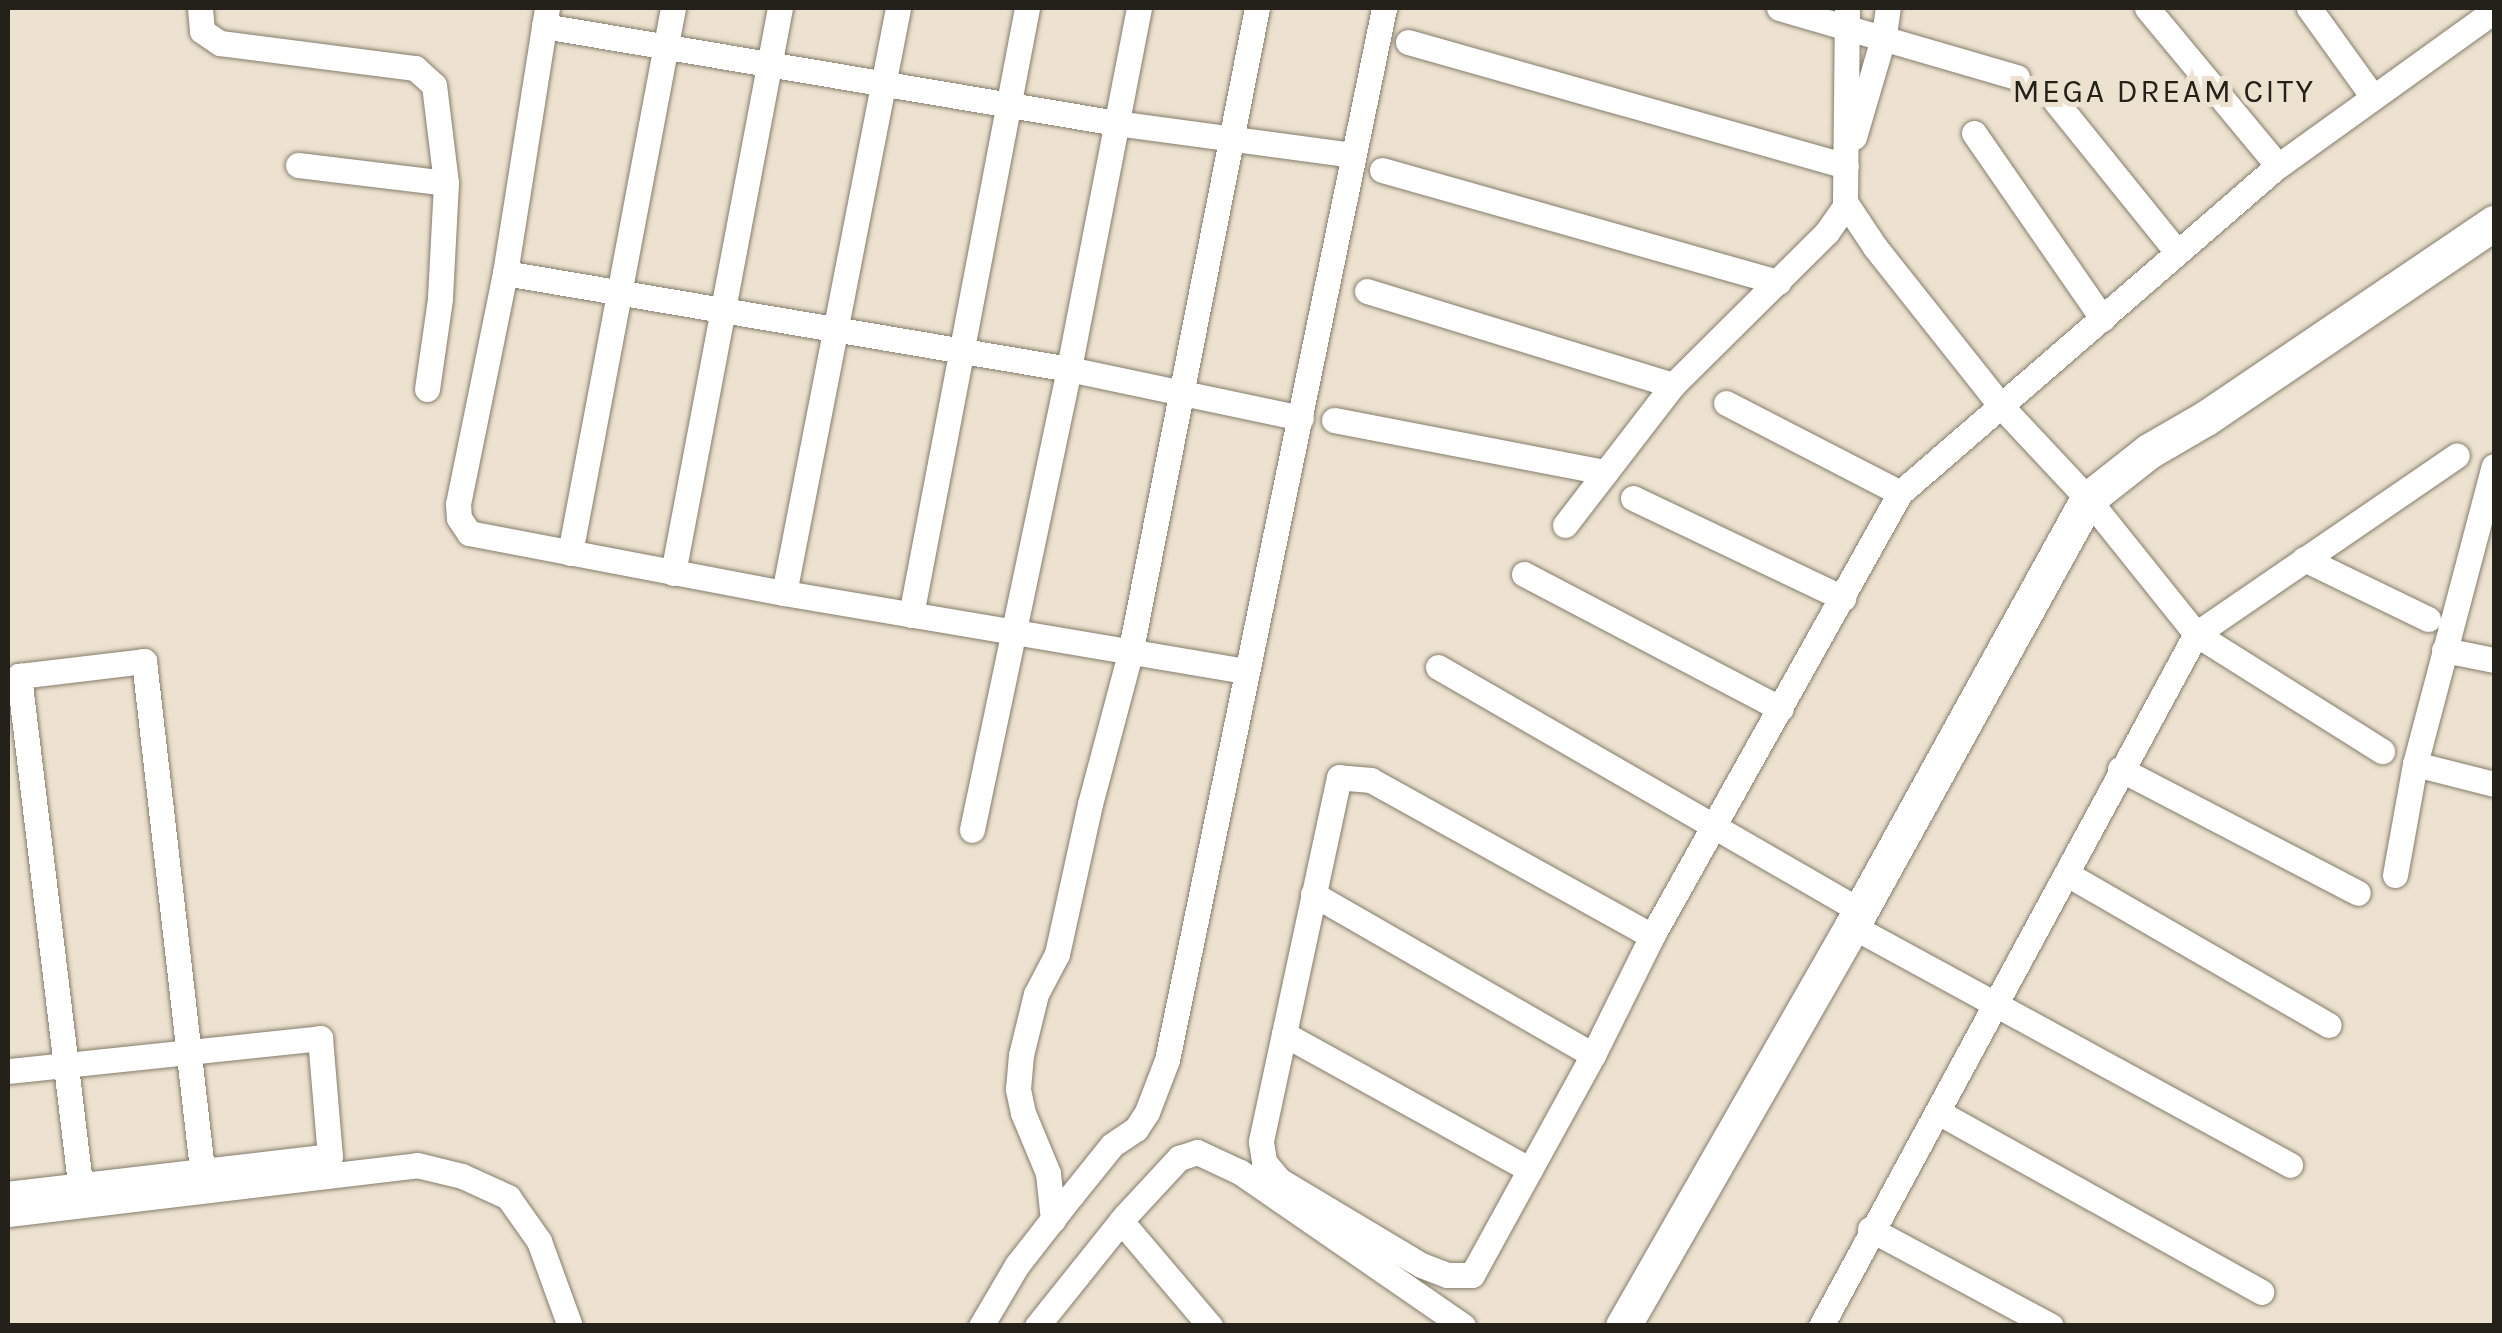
<!DOCTYPE html>
<html>
<head>
<meta charset="utf-8">
<style>
  body { margin:0 }
  #map { position:relative; width:2502px; height:1333px; overflow:hidden; background:#ece2cf; font-family:Karla,sans-serif }
  div>[style] { position:absolute }
  [style*='--x'] { left:calc(var(--x)*1px); top:calc(var(--y)*1px); width:calc(var(--w)*1px); rotate:calc(var(--a)*1deg) }
  .roads { filter:drop-shadow(0 0 2px #857c6b) drop-shadow(0 0 2px #857c6b) }
  .minor>* { height:25px; margin:-12.5px; padding:0 12.5px; transform-origin:12.5px; border-radius:12.5px; background:#fff }
  .secondary>* { height:35px; margin:-17.5px; padding:0 17.5px; transform-origin:17.5px; border-radius:17.5px; background:#fff }
  span { translate:-50% -50%; white-space:nowrap; text-align:center; line-height:1.15; -webkit-text-stroke:10px #ece2cf; paint-order:stroke }
  .neighbourhood-label { font-size:32px; color:#24211a; letter-spacing:2.5px }
  .frame { position:absolute; inset:0; border:10px solid #24211a; pointer-events:none }
</style>
</head>
<body>
<div id="map">
  <div class="roads">
    <div class="minor">
      <i style="--x:200;--y:8;--w:23;--a:85"></i>
      <i style="--x:202;--y:31;--w:22;--a:34"></i>
      <i style="--x:220;--y:43;--w:197;--a:7.3"></i>
      <i style="--x:415;--y:68;--w:25;--a:42"></i>
      <i style="--x:434;--y:85;--w:99;--a:83"></i>
      <i style="--x:446;--y:183;--w:116;--a:93"></i>
      <i style="--x:440;--y:299;--w:91;--a:98.2"></i>
      <i style="--x:547;--y:8;--w:268;--a:99"></i>
      <i style="--x:505;--y:273;--w:236;--a:101.5"></i>
      <i style="--x:458;--y:504;--w:14;--a:86"></i>
      <i style="--x:459;--y:518;--w:18;--a:56"></i>
      <i style="--x:469;--y:533;--w:321;--a:10.8"></i>
      <i style="--x:784;--y:593;--w:468;--a:9.6"></i>
      <i style="--x:1139;--y:8;--w:368;--a:101"></i>
      <i style="--x:1069;--y:369;--w:237;--a:11.9"></i>
      <i style="--x:1779;--y:8;--w:248;--a:16.2"></i>
      <i style="--x:1847;--y:8;--w:194;--a:90.6"></i>
      <i style="--x:1845;--y:202;--w:54;--a:56.3"></i>
      <i style="--x:1875;--y:247;--w:203;--a:51.6"></i>
      <i style="--x:2001;--y:406;--w:127;--a:46.9"></i>
      <i style="--x:2088;--y:499;--w:173;--a:51.3"></i>
      <i style="--x:2196;--y:634;--w:220;--a:32.2"></i>
      <i style="--x:2147;--y:8;--w:205;--a:50.3"></i>
      <i style="--x:2309;--y:8;--w:110;--a:54.3"></i>
      <i style="--x:544;--y:26;--w:580;--a:9.62"></i>
      <i style="--x:1116;--y:123;--w:239;--a:7.7"></i>
      <i style="--x:1408;--y:42;--w:455;--a:15.8"></i>
      <i style="--x:2056;--y:102;--w:193;--a:51.1"></i>
      <i style="--x:1974;--y:133;--w:226;--a:55.3"></i>
      <i style="--x:1854;--y:137;--w:106;--a:-73.6"></i>
      <i style="--x:1884;--y:35;--w:27;--a:-82"></i>
      <i style="--x:298;--y:165;--w:149;--a:6.9"></i>
      <i style="--x:1382;--y:170;--w:412;--a:15.8"></i>
      <i style="--x:505;--y:273;--w:572;--a:9.66"></i>
      <i style="--x:1069;--y:369;--w:471;--a:101.9"></i>
      <i style="--x:1367;--y:291;--w:320;--a:17.1"></i>
      <i style="--x:1726;--y:403;--w:196;--a:27.3"></i>
      <i style="--x:1334;--y:420;--w:276;--a:10.9"></i>
      <i style="--x:1633;--y:498;--w:233;--a:25.5"></i>
      <i style="--x:1565;--y:525;--w:177;--a:-52.4"></i>
      <i style="--x:1673;--y:385;--w:217;--a:-44.8"></i>
      <i style="--x:1827;--y:232;--w:33;--a:-55"></i>
      <i style="--x:570;--y:553;--w:555;--a:-79.3"></i>
      <i style="--x:2304;--y:559;--w:138;--a:25.8"></i>
      <i style="--x:673;--y:573;--w:575;--a:-79.28"></i>
      <i style="--x:1524;--y:574;--w:290;--a:27.7"></i>
      <i style="--x:784;--y:593;--w:596;--a:-78.97"></i>
      <i style="--x:911;--y:615;--w:618;--a:-79.18"></i>
      <i style="--x:2444;--y:650;--w:51;--a:11.3"></i>
      <i style="--x:1438;--y:667;--w:486;--a:30"></i>
      <i style="--x:2415;--y:764;--w:81;--a:14.2"></i>
      <i style="--x:2120;--y:769;--w:268;--a:27.5"></i>
      <i style="--x:2067;--y:874;--w:302;--a:30"></i>
      <i style="--x:2395;--y:875;--w:113;--a:-79.8"></i>
      <i style="--x:2415;--y:764;--w:308;--a:-75.2"></i>
      <i style="--x:1313;--y:894;--w:323;--a:29.9"></i>
      <i style="--x:1852;--y:926;--w:499;--a:28.6"></i>
      <i style="--x:1652;--y:936;--w:321;--a:-151"></i>
      <i style="--x:1371;--y:780;--w:32;--a:-175"></i>
      <i style="--x:1339;--y:777;--w:373;--a:102.1"></i>
      <i style="--x:1261;--y:1142;--w:20;--a:81"></i>
      <i style="--x:1264;--y:1162;--w:23;--a:50"></i>
      <i style="--x:1279;--y:1180;--w:165;--a:30.9"></i>
      <i style="--x:1421;--y:1265;--w:28;--a:21"></i>
      <i style="--x:1447;--y:1275;--w:25;--a:0"></i>
      <i style="--x:1472;--y:1275;--w:251;--a:-61.2"></i>
      <i style="--x:1593;--y:1055;--w:133;--a:-63.6"></i>
      <i style="--x:1652;--y:936;--w:508;--a:-60.76"></i>
      <i style="--x:1900;--y:493;--w:500;--a:-40.9"></i>
      <i style="--x:2278;--y:166;--w:266;--a:-35.7"></i>
      <i style="--x:1284;--y:1034;--w:281;--a:28.9"></i>
      <i style="--x:8;--y:1071;--w:314;--a:-6"></i>
      <i style="--x:320;--y:1038;--w:118;--a:85.2"></i>
      <i style="--x:330;--y:1156;--w:324;--a:173.3"></i>
      <i style="--x:1938;--y:1112;--w:370;--a:29.1"></i>
      <i style="--x:80;--y:1183;--w:511;--a:-96.86"></i>
      <i style="--x:19;--y:676;--w:126;--a:-6.8"></i>
      <i style="--x:144;--y:661;--w:511;--a:83.49"></i>
      <i style="--x:8;--y:1214;--w:412;--a:-6.8"></i>
      <i style="--x:417;--y:1165;--w:46;--a:13.7"></i>
      <i style="--x:462;--y:1176;--w:51;--a:24.5"></i>
      <i style="--x:508;--y:1197;--w:54;--a:54.8"></i>
      <i style="--x:539;--y:1241;--w:90;--a:70"></i>
      <i style="--x:1053;--y:1220;--w:47;--a:-96.1"></i>
      <i style="--x:1048;--y:1173;--w:65;--a:-112.6"></i>
      <i style="--x:1023;--y:1113;--w:25;--a:-102"></i>
      <i style="--x:1018;--y:1089;--w:34;--a:-85"></i>
      <i style="--x:1021;--y:1055;--w:63;--a:-76.2"></i>
      <i style="--x:1036;--y:994;--w:45;--a:-62.3"></i>
      <i style="--x:1057;--y:954;--w:154;--a:-77.6"></i>
      <i style="--x:1090;--y:804;--w:155;--a:-75.1"></i>
      <i style="--x:1130;--y:654;--w:658;--a:-78.88"></i>
      <i style="--x:1121;--y:1221;--w:138;--a:49.7"></i>
      <i style="--x:1870;--y:1229;--w:205;--a:28.2"></i>
      <i style="--x:981;--y:1326;--w:71;--a:-59.5"></i>
      <i style="--x:1017;--y:1265;--w:88;--a:-52"></i>
      <i style="--x:1071;--y:1196;--w:65;--a:-51.2"></i>
      <i style="--x:1112;--y:1145;--w:29;--a:-34"></i>
      <i style="--x:1136;--y:1129;--w:20;--a:-57"></i>
      <i style="--x:1147;--y:1112;--w:56;--a:-69"></i>
      <i style="--x:1167;--y:1060;--w:1074;--a:-78.34"></i>
      <i style="--x:1037;--y:1326;--w:142;--a:-51.3"></i>
      <i style="--x:1126;--y:1215;--w:78;--a:-47.1"></i>
      <i style="--x:1179;--y:1158;--w:19;--a:-18"></i>
      <i style="--x:1197;--y:1152;--w:47;--a:24.9"></i>
      <i style="--x:1240;--y:1172;--w:271;--a:34.6"></i>
      <i style="--x:1821;--y:1326;--w:787;--a:-61.55"></i>
      <i style="--x:2196;--y:634;--w:316;--a:-34.4"></i>
    </div>
    <div class="secondary">
      <i style="--x:1623;--y:1326;--w:461;--a:-60.2"></i>
      <i style="--x:1852;--y:926;--w:488;--a:-61.1"></i>
      <i style="--x:2088;--y:499;--w:78;--a:-38.2"></i>
      <i style="--x:2149;--y:451;--w:66;--a:-30.1"></i>
      <i style="--x:2206;--y:418;--w:348;--a:-34.1"></i>
    </div>
  </div>
  <div class="neighbourhood-label">
    <span style="left:2164px;top:92px">MEGA DREAM CITY</span>
  </div>
  <div class="frame"></div>
</div>
</body>
</html>
